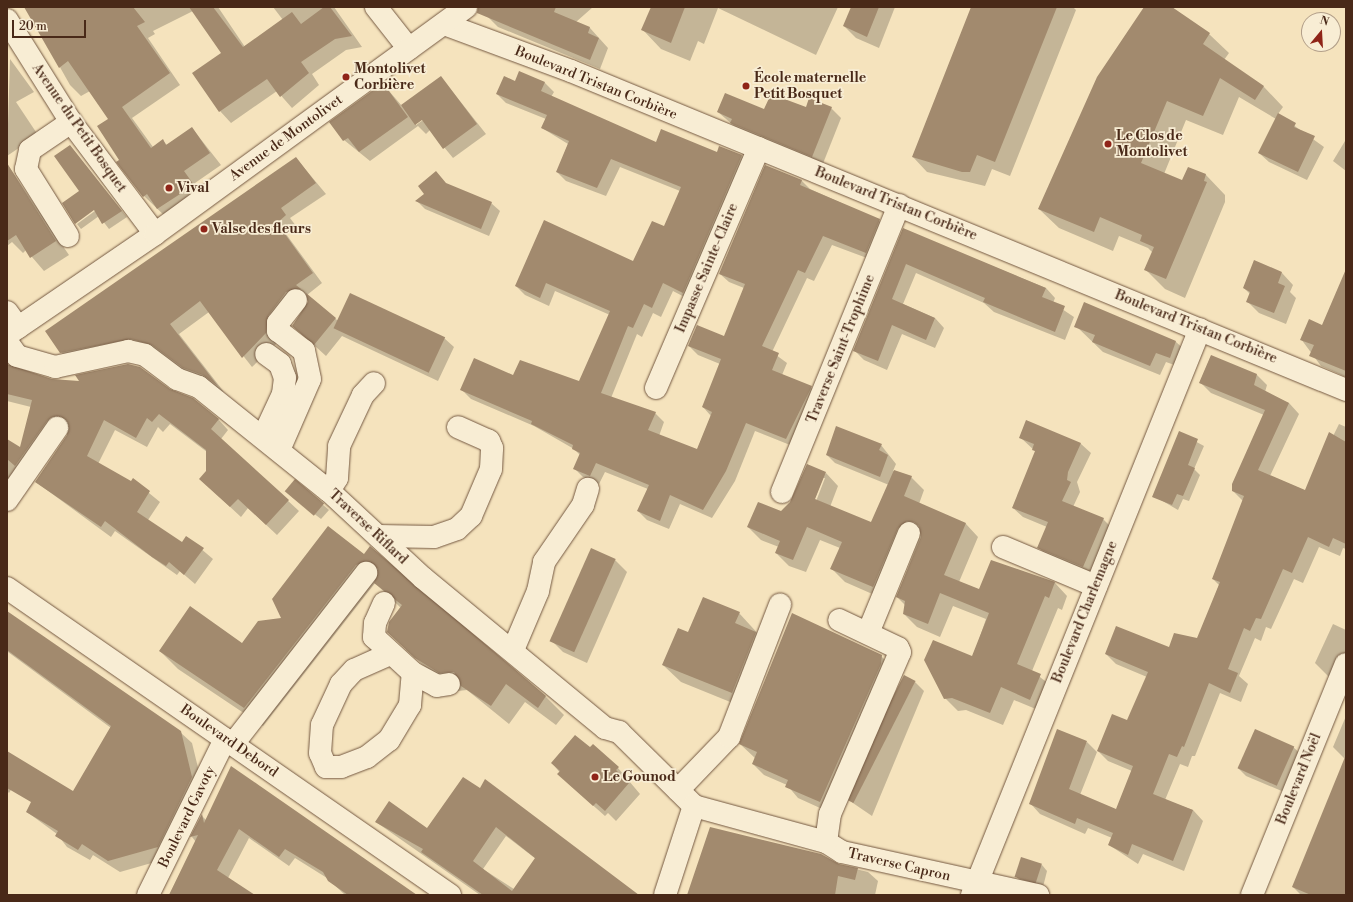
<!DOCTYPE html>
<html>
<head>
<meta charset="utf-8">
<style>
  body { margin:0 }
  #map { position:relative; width:1353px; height:902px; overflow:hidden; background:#f5e3bd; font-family:"Libre Bodoni",serif }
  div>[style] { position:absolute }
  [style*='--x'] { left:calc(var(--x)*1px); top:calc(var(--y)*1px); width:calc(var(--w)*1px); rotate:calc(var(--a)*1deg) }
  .shadow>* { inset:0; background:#0003 }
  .building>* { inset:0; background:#a28a6e; transform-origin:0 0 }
  .roads { filter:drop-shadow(0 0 1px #745841) drop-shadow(0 0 1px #745841) }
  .minor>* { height:22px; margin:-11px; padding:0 11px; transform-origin:11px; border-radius:11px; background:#f8edd4 }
  .dots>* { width:11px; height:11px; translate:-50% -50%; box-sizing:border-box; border:2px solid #f8edd4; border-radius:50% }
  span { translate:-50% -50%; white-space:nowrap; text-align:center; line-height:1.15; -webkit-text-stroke:3.5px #f8edd4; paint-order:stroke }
  .poi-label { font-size:14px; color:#492918; font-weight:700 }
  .left { translate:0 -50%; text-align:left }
  .street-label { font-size:14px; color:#492918 }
  .frame { position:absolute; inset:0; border:8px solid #492918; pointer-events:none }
  .north { position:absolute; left:1301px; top:12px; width:40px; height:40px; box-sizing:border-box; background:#f8edd4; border:1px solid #b29f89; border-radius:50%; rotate:18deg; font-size:11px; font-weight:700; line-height:16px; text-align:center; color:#492918 }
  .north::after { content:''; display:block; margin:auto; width:14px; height:18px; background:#8f2418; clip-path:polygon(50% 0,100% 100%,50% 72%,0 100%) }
  .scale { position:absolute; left:12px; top:20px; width:74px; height:18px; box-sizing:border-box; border:2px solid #492918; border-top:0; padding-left:5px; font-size:12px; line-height:14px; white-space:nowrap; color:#492918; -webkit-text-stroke:3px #f8edd4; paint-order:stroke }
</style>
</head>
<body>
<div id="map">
  <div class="shadow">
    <i style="clip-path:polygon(26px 7px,218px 7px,245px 47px,283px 20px,273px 7px,334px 7px,362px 47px,346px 50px,312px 74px,319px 85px,292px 108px,277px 91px,231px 123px,220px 111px,223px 53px,193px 11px,153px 31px,155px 34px,148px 38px,180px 85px,132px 118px,153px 147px,163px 141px,167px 145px,192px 128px,221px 165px,195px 183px,204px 196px,169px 220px,144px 196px,121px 160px,109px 119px,90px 91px,81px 96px,70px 85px)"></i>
    <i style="clip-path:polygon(487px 7px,593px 7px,576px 22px,590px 28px,608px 48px,600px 69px,498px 27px,488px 17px)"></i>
    <i style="clip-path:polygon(652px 7px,838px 7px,816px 55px,718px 8px,704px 44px,698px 41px,690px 61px,661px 49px,643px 30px)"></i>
    <i style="clip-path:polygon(852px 7px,895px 7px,879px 48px,856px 38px,844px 26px)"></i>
    <i style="clip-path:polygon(972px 7px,1073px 7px,1076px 10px,1010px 176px,992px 169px,985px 186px,927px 172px,913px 157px)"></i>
    <i style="clip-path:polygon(1146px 7px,1170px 7px,1209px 34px,1229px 53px,1224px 60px,1264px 87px,1283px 107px,1278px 114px,1324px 147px,1307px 180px,1269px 162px,1259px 153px,1276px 119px,1239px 97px,1223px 135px,1186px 120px,1164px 174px,1183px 181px,1189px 168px,1206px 175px,1225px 195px,1225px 202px,1185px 298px,1165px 289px,1146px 270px,1153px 253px,1148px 248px,1119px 236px,1113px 251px,1059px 228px,1039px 209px)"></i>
    <i style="clip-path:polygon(10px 59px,34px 92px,16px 102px,38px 135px,7px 156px)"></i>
    <i style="clip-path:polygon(520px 73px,545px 83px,554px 92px,551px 97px,656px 143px,717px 153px,720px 147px,742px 156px,751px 165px,692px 301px,673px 291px,661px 317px,653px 313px,642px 337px,637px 334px,611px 398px,655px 413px,664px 422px,659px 436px,697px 450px,711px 416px,703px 407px,720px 364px,698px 355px,689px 346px,725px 338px,744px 288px,729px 282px,720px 274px,801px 180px,810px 189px,879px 220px,888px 229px,875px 261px,832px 245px,814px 281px,807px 278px,772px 352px,787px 363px,782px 375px,811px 387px,820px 396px,795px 447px,755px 431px,735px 481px,712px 518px,680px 504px,669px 529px,647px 520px,638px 511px,648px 489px,605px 472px,599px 484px,583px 477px,574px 468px,580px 455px,574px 449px,534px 426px,471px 399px,462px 390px,514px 377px,580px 382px,610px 315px,555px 291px,549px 306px,525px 295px,516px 286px,634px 262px,665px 228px,680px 191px,620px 167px,606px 196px,566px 181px,557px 172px,568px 144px,542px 128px,546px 119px,506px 103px,497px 94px,515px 82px)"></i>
    <i style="clip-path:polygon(evenodd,441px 77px,486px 134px,453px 158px,430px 130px,426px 134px,418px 126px,370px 161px,344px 140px,383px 84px,402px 106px,441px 77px,425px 116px,426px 118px,416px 125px,416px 123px,425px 116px)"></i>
    <i style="clip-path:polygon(831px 108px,841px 118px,822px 166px,741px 132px,718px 112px)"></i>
    <i style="clip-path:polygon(1345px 141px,1346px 142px,1346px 171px,1333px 161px)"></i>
    <i style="clip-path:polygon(70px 146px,127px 217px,109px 229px,99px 216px,81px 229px,77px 224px,99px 208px,81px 191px)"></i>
    <i style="clip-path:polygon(296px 158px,326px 194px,290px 218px,296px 226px,286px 234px,322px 283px,307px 295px,337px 320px,444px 338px,454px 347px,438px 381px,342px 336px,326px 356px,293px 326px,309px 300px,296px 302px,278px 326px,276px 344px,252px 367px,209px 312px,179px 334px,224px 392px,194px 378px,159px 353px,72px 363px,61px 352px)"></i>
    <i style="clip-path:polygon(7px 164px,69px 255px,44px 271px,26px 250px,23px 253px,12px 242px,7px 246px)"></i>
    <i style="clip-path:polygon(436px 173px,447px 185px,491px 203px,500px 211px,489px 236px,425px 209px,417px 201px,426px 194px)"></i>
    <i style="clip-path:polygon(904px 230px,1046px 288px,1055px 298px,1053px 303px,1074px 317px,1065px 340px,994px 312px,984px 303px,916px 273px,903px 304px,935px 318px,944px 328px,935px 348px,902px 334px,887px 370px,864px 360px,854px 350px)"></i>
    <i style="clip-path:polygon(1282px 273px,1293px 285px,1290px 292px,1296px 298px,1286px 324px,1259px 313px,1247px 301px,1250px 294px,1244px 288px)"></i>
    <i style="clip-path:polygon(1346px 293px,1346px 377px,1321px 366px,1301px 339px,1323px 326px)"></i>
    <i style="clip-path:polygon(1085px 304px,1176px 342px,1186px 351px,1180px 367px,1166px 362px,1160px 375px,1103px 352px,1076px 326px)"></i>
    <i style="clip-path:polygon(1211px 356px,1257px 375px,1267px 385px,1265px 392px,1289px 403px,1299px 414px,1270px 476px,1306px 491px,1339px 424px,1346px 427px,1346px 549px,1343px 548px,1340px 556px,1319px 547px,1303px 583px,1294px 579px,1271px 629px,1266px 627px,1261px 641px,1255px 638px,1239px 676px,1248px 684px,1241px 702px,1220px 693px,1195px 756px,1192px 756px,1188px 767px,1180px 764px,1165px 800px,1193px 810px,1203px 821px,1184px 871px,1143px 854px,1138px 864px,1109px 845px,1112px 838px,1088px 828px,1085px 834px,1040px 814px,1030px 803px,1087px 742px,1097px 752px,1080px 795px,1117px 810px,1132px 771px,1108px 761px,1098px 751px,1127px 722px,1147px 677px,1116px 664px,1106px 654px,1169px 649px,1198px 640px,1219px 585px,1213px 579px,1243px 501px,1233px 491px,1264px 415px,1211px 393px,1200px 382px)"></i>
    <i style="clip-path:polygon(7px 365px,51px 380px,169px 390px,218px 419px,228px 430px,221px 439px,299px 511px,277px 535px,248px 508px,241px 517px,200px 479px,207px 471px,207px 452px,170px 424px,163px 432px,158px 427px,147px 447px,115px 430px,98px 464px,132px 483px,133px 480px,160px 502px,148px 520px,183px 544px,187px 537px,213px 559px,195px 584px,180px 571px,177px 575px,115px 531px,111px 537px,36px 482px,68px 435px,69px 425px,57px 431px,7px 495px,7px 440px,21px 451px,31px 407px,7px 401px)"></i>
    <i style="clip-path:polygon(1026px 422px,1081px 444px,1091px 453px,1077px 482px,1080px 492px,1073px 507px,1103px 519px,1113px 529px,1093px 576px,1048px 557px,1038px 547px,1047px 527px,1023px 517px,1013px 508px,1036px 452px,1020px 437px)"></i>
    <i style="clip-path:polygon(1180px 433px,1204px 446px,1194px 469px,1200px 475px,1189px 501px,1183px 499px,1178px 510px,1154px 496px)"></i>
    <i style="clip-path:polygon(evenodd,881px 445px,896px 464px,893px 471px,911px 477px,924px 490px,919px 504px,966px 524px,978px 537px,959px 582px,980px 590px,991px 562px,1055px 583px,1067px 596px,1062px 610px,1058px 608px,1032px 671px,1053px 687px,1043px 712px,1014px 700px,1003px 725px,966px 710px,958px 711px,945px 698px,973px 657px,986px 619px,953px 606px,940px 637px,917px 627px,904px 614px,905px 605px,897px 597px,921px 533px,910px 541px,886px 600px,845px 582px,832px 569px,840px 548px,820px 540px,806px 572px,789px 566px,776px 553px,779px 547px,761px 540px,748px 527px,781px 512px,826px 473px,838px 486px,830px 507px,872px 524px,889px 485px,835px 463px,827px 455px,881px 445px,823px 478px,825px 478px,815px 504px,813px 504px,823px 478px)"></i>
    <i style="clip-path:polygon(295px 481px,329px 510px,321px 519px,292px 497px)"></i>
    <i style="clip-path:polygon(328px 528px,546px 697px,564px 715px,556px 725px,525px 702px,509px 724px,467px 690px,458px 691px,442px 682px,406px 650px,401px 608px,375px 583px,263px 726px,178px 669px,160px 651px,243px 644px,283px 618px)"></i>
    <i style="clip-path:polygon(615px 560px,627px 572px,587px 663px,563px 652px,551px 640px)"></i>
    <i style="clip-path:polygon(739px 613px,773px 650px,750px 710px,681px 682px,663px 665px,688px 634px)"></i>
    <i style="clip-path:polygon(1333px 624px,1346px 630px,1344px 682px,1328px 676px,1315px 663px)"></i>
    <i style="clip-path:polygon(7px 626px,180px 732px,192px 743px,203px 788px,169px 858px,120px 872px,93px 855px,90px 860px,67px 847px,57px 834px,27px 812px,74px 792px,111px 728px,8px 652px)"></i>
    <i style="clip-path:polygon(881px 656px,893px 668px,831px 813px,798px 798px,787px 785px,764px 775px,753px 764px,755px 758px,740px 744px)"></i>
    <i style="clip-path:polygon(915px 682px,924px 691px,872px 816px,850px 801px)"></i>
    <i style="clip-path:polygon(1346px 716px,1346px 895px,1301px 895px,1293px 887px,1345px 759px,1333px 747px)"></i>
    <i style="clip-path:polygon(1293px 747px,1302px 755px,1284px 792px,1246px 776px,1238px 768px)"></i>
    <i style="clip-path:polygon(7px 753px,25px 767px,9px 793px,7px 791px)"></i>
    <i style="clip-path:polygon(552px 763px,618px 768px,640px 794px,616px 821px,608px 813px,605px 816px,570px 785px)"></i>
    <i style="clip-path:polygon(232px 768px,416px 895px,345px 895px,327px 878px,295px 858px,289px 866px,249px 838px,228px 878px,251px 895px,169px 895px,196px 842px,192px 837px,202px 816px,206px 820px)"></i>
    <i style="clip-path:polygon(evenodd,463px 778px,637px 895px,480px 895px,376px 822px,428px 829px,463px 778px,506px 836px,536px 859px,514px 889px,483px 869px,506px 836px)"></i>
    <i style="clip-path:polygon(839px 865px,868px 872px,878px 881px,875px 895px,688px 895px)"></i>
    <i style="clip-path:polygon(1042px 865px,1047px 871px,1043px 887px,1022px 883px,1017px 877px)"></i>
  </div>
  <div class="building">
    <i style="clip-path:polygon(24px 7px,133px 7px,145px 22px,137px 26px,170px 73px,122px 107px,151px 148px,163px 139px,166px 145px,192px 127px,210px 153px,184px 171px,194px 185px,157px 209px,147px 194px,143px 197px,116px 162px,119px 160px,97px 126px,108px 119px,68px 61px,59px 68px)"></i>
    <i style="clip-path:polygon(189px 7px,213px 7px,243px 47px,292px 12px,301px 24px,324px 7px,330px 7px,352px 36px,335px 39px,301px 62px,309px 73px,280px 97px,267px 79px,219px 112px,192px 73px,221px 53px)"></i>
    <i style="clip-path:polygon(478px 7px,556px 7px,554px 12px,590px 27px,588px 33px,599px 38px,590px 60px,477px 13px)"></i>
    <i style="clip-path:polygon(651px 7px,685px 7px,671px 43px,641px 30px)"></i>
    <i style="clip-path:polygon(851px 7px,879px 7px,867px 37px,843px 26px)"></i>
    <i style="clip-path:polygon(971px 7px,1057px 7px,995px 162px,977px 155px,970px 172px,962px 172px,912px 157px)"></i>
    <i style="clip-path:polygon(1144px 7px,1172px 7px,1210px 33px,1203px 44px,1264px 86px,1255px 100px,1220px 78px,1203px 116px,1167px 101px,1141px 163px,1182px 180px,1188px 167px,1206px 174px,1204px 181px,1207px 182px,1166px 279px,1144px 270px,1154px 247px,1140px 241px,1142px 235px,1100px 217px,1094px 232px,1038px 209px,1097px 77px)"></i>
    <i style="clip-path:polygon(519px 71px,545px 82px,541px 91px,656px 142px,661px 129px,717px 152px,719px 146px,742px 155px,683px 293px,663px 283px,652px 308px,644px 304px,633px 328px,628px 326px,601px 393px,656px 412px,648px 430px,697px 449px,712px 412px,702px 407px,721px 359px,688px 346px,697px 325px,724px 336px,745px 284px,719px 274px,765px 165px,802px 180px,800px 185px,880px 219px,866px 253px,823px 236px,805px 273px,798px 270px,762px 346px,779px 353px,772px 370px,812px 386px,786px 439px,746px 423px,726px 471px,703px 510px,670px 495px,660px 521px,637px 511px,649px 485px,596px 463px,590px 476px,573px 469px,580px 453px,572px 449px,573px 445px,531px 424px,532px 421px,460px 390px,474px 358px,513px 375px,520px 360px,579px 381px,610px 311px,546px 283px,540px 298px,515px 286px,544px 220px,633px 261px,652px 221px,664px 226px,681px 187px,611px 159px,597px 188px,556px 172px,569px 141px,541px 128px,547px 115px,496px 94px,504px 76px,515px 81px)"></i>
    <i style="clip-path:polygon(441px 76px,477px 124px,443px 149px,422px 120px,415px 125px,401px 105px)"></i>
    <i style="clip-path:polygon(383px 83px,408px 117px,359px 152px,348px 138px,343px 141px,329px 122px)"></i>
    <i style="clip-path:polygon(725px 93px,764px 109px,771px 94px,806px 107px,809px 98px,832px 107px,812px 157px,730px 123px,732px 119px,717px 112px)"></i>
    <i style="clip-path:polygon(1278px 113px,1296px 123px,1294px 127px,1315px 136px,1298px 172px,1258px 153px)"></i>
    <i style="clip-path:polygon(70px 145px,122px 211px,102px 224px,94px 210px,75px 224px,62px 203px,79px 191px,54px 156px)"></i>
    <i style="clip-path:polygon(296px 157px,316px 183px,281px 208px,286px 215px,277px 223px,313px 273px,296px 285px,301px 289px,286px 292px,268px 316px,266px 333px,242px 358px,200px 301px,170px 324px,218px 386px,203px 375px,183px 368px,152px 345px,131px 339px,60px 353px,45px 331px)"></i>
    <i style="clip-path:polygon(7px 163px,56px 241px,30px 258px,16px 235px,7px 241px)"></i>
    <i style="clip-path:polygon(436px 171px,446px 183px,492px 202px,481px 229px,415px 201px,424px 194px,418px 186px)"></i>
    <i style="clip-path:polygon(903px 228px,1046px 288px,1042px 297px,1065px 306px,1055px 332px,983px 302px,985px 298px,906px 264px,892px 299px,935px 318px,926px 340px,892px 325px,878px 361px,853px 351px)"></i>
    <i style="clip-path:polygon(1254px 260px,1282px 272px,1278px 283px,1285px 286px,1274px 313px,1246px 302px,1250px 292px,1243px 288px)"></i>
    <i style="clip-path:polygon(1346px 269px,1346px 371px,1309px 356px,1314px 345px,1300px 340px,1309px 319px,1322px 325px)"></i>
    <i style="clip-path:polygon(306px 293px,336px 318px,314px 345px,292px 326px,308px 302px)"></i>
    <i style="left:350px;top:293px;width:105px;height:39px;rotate:25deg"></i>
    <i style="clip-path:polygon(1084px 302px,1176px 341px,1170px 358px,1156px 353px,1150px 366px,1092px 342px,1095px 335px,1074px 327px)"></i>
    <i style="clip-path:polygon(1211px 355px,1257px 374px,1254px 385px,1289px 403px,1258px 470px,1305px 490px,1329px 432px,1346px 442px,1346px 544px,1333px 538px,1329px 547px,1308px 537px,1292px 573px,1283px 569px,1261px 619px,1256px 618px,1250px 631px,1244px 628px,1228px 669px,1238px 673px,1230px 693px,1209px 683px,1184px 747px,1182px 746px,1177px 757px,1169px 754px,1153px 794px,1193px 810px,1173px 861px,1132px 844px,1128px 855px,1108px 845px,1113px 833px,1077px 818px,1075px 824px,1029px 804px,1057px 729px,1087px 741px,1069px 789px,1116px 809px,1133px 766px,1097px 751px,1112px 714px,1127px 720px,1148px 672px,1105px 654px,1116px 626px,1169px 647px,1174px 633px,1197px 638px,1220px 582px,1212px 579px,1244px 496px,1232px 491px,1232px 484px,1265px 410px,1199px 383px)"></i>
    <i style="clip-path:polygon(7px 364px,52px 379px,79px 381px,75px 375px,128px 364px,140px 367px,170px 389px,193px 398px,219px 419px,211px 429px,289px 500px,266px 525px,238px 499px,230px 507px,199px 479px,206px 471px,206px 450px,159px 414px,152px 422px,147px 418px,136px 438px,104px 420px,87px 456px,131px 481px,133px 478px,150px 491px,137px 512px,182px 542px,186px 536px,204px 548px,184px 575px,169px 562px,166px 566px,152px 557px,105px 521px,101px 527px,35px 482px,67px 435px,68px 423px,64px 418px,52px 417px,47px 421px,15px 466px,7px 459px,7px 439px,20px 447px,32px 400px,7px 394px)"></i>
    <i style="clip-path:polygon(1026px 420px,1081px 443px,1068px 472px,1067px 480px,1071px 482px,1062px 501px,1104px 518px,1083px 567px,1037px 548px,1048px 522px,1012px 508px,1035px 451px,1032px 450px,1034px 444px,1019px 438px)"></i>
    <i style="clip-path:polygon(836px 426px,882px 444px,879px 450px,888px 455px,880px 477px,826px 455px)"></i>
    <i style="clip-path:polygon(1179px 431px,1198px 439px,1188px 465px,1195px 468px,1183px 496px,1177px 494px,1172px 505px,1152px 497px)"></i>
    <i style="clip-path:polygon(807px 464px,826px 472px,815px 499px,871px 522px,894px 470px,912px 476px,904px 496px,966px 523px,944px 575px,979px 589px,991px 560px,1055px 582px,1049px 598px,1045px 596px,1017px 664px,1041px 674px,1030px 700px,1001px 687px,990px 713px,952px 698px,944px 699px,924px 660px,933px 640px,972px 656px,989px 613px,940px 593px,928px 624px,903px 614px,905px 601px,896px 597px,921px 537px,919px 526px,914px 522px,907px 521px,898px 528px,873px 587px,830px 569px,842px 542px,807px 527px,793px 560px,775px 553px,780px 541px,747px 527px,758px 502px,781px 511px,790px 502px)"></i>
    <i style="left:295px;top:479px;width:38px;height:16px;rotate:40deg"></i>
    <i style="clip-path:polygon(328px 526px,364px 554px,370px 546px,546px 696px,538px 708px,506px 684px,491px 706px,461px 686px,454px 672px,439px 673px,415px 658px,387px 632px,389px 622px,402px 605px,374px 583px,378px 569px,368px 561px,356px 565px,244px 708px,159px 651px,190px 606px,242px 643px,258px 621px,281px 618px,272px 599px)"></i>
    <i style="left:591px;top:548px;width:27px;height:102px;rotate:24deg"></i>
    <i style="clip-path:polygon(703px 597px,740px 612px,735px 623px,756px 632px,732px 693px,662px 665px,678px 628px,688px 632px)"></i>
    <i style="clip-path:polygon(7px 611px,181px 731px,192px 777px,158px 847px,108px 861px,82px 844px,78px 850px,55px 836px,58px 831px,26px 812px,31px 802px,7px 788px,7px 751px,73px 791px,111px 726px,7px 650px)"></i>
    <i style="clip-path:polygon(792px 613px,882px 655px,881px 664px,820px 802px,785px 787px,788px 780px,752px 764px,757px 752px,739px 744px)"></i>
    <i style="left:904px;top:675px;width:13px;height:137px;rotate:27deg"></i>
    <i style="left:1255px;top:729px;width:43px;height:43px;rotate:24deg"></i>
    <i style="clip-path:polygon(575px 735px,590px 747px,593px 744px,619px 767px,616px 770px,629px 783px,605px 811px,596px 803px,593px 806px,557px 774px,560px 771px,551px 763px)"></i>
    <i style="clip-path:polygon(1345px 757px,1346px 895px,1311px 895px,1292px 887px)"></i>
    <i style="clip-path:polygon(231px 766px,260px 786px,417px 895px,348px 895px,328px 881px,323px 872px,285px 849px,279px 857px,239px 829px,217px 870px,255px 895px,169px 895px,198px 835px,190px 837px,202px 814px,204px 823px)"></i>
    <i style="clip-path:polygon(evenodd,463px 777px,480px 788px,485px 779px,639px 895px,483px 895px,421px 852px,423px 849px,375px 822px,389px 801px,427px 828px,463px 777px,496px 827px,535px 858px,512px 891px,473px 861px,496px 827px)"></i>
    <i style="clip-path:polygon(710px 827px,821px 854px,839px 864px,858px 868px,855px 880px,838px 876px,835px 895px,687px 895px)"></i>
    <i style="left:1021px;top:857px;width:22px;height:21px;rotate:18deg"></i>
  </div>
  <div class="roads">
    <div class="minor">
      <i style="--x:376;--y:7;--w:53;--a:51.8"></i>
      <i style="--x:7;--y:20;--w:120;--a:57.9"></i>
      <i style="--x:71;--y:122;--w:140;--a:53.1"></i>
      <i style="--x:444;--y:24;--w:135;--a:20.3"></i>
      <i style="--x:571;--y:71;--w:838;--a:22.37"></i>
      <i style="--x:68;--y:236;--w:79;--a:-122.1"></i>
      <i style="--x:26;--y:169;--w:19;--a:-78"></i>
      <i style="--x:30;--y:150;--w:50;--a:-34.3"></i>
      <i style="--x:7;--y:312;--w:19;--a:54"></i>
      <i style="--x:7;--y:335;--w:179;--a:-34.3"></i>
      <i style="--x:155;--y:234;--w:385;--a:-36.1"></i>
      <i style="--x:7;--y:342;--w:17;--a:54"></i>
      <i style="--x:17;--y:356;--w:40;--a:16"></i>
      <i style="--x:55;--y:367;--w:75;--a:-12.4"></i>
      <i style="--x:128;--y:351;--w:17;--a:13"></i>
      <i style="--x:145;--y:355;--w:40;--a:37"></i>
      <i style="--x:177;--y:379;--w:23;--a:20"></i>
      <i style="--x:199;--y:387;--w:166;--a:38.7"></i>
      <i style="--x:329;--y:491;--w:128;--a:42.8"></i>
      <i style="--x:423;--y:578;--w:236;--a:39.5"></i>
      <i style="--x:605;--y:728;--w:15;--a:16"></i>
      <i style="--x:619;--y:732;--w:105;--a:44.6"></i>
      <i style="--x:694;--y:806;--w:137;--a:15.3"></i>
      <i style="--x:826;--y:842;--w:19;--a:32"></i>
      <i style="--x:842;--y:852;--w:201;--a:12.4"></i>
      <i style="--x:656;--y:388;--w:261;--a:-66.8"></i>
      <i style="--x:263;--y:437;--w:47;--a:-65.1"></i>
      <i style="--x:283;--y:394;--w:16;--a:-83"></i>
      <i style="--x:285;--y:378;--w:15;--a:-110"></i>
      <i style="--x:280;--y:364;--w:17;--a:-144"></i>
      <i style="--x:279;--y:450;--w:77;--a:-66.4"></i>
      <i style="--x:310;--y:379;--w:29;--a:-102"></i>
      <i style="--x:304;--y:351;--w:33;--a:-142"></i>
      <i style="--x:278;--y:331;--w:8;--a:-90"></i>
      <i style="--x:278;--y:323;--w:29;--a:-52"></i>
      <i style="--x:329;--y:491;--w:15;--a:-58"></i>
      <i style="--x:337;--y:478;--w:32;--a:-86"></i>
      <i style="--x:339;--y:446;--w:56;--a:-64.8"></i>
      <i style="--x:363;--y:395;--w:16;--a:-47"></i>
      <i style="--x:782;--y:492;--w:310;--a:-67.8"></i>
      <i style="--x:7;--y:500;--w:88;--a:-55.2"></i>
      <i style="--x:378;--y:536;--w:56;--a:1"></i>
      <i style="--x:434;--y:537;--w:24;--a:-19"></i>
      <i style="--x:457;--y:529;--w:19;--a:-43"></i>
      <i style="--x:471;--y:516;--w:51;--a:-66.9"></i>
      <i style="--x:491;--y:469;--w:21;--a:-87"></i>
      <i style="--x:492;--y:448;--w:8;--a:-113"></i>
      <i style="--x:489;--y:441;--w:34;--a:-156"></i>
      <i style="--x:1003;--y:547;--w:101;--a:22.8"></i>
      <i style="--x:7;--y:588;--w:539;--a:34.72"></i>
      <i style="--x:384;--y:603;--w:22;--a:114"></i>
      <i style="--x:375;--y:623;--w:14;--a:94"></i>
      <i style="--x:374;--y:637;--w:53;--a:42.7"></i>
      <i style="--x:413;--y:673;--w:27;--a:28"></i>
      <i style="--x:437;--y:686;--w:12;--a:-9"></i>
      <i style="--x:868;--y:633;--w:108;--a:-67.7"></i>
      <i style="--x:513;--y:650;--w:64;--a:-67"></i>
      <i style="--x:538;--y:591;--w:30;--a:-78"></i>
      <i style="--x:544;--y:562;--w:69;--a:-55.6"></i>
      <i style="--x:583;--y:505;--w:17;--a:-73"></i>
      <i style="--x:233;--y:744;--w:217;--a:-52.1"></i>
      <i style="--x:326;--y:767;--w:15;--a:-113"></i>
      <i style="--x:320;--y:753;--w:28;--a:-86"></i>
      <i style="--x:322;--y:725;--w:45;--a:-65.1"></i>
      <i style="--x:341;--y:684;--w:19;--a:-47"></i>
      <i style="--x:354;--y:670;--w:39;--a:-24"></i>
      <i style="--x:326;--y:767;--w:15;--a:0"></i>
      <i style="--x:341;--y:767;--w:28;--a:-21"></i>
      <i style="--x:367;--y:757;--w:28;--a:-38"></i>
      <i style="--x:389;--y:740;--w:41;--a:-59"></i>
      <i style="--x:410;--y:705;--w:32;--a:-85"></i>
      <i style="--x:678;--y:790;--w:74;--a:-46.1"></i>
      <i style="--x:729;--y:737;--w:142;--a:-68.9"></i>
      <i style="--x:826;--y:842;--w:28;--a:-82"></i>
      <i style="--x:830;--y:814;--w:176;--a:-66.6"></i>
      <i style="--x:900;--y:652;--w:4;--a:-117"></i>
      <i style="--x:898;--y:648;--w:65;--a:-154.6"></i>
      <i style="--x:148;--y:895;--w:174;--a:-63.7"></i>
      <i style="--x:665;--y:895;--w:94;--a:-72"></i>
      <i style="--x:972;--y:895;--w:610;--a:-68.06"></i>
      <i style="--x:1252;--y:895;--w:249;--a:-67.9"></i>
    </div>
  </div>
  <div class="dots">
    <i style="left:346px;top:77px;background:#8f2418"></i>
    <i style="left:746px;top:86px;background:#8f2418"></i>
    <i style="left:1108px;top:144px;background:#8f2418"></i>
    <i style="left:169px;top:188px;background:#8f2418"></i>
    <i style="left:204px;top:229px;background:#8f2418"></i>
    <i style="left:595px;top:777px;background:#8f2418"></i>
  </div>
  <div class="poi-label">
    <span class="left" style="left:354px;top:77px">Montolivet<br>Corbière</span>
    <span class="left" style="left:754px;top:86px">École maternelle<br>Petit Bosquet</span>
    <span class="left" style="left:1116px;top:144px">Le Clos de<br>Montolivet</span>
    <span class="left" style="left:177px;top:188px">Vival</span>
    <span class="left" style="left:212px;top:229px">Valse des fleurs</span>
    <span class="left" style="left:603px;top:777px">Le Gounod</span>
  </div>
  <div class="street-label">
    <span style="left:596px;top:83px;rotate:22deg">Boulevard Tristan Corbière</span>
    <span style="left:79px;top:128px;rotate:55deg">Avenue du Petit Bosquet</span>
    <span style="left:286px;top:138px;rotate:-36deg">Avenue de Montolivet</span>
    <span style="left:896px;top:204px;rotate:22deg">Boulevard Tristan Corbière</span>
    <span style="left:707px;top:268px;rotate:-67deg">Impasse Sainte-Claire</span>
    <span style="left:1196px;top:327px;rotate:22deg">Boulevard Tristan Corbière</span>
    <span style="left:841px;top:349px;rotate:-68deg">Traverse Saint-Trophime</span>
    <span style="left:368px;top:527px;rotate:43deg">Traverse Riflard</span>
    <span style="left:1085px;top:612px;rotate:-68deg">Boulevard Charlemagne</span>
    <span style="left:229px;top:741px;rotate:35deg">Boulevard Debord</span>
    <span style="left:1299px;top:779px;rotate:-68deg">Boulevard Noël</span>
    <span style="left:187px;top:817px;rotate:-64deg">Boulevard Gavoty</span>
    <span style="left:899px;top:865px;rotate:13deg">Traverse Capron</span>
  </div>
  <div class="frame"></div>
  <div class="north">N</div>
  <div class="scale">20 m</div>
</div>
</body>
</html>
